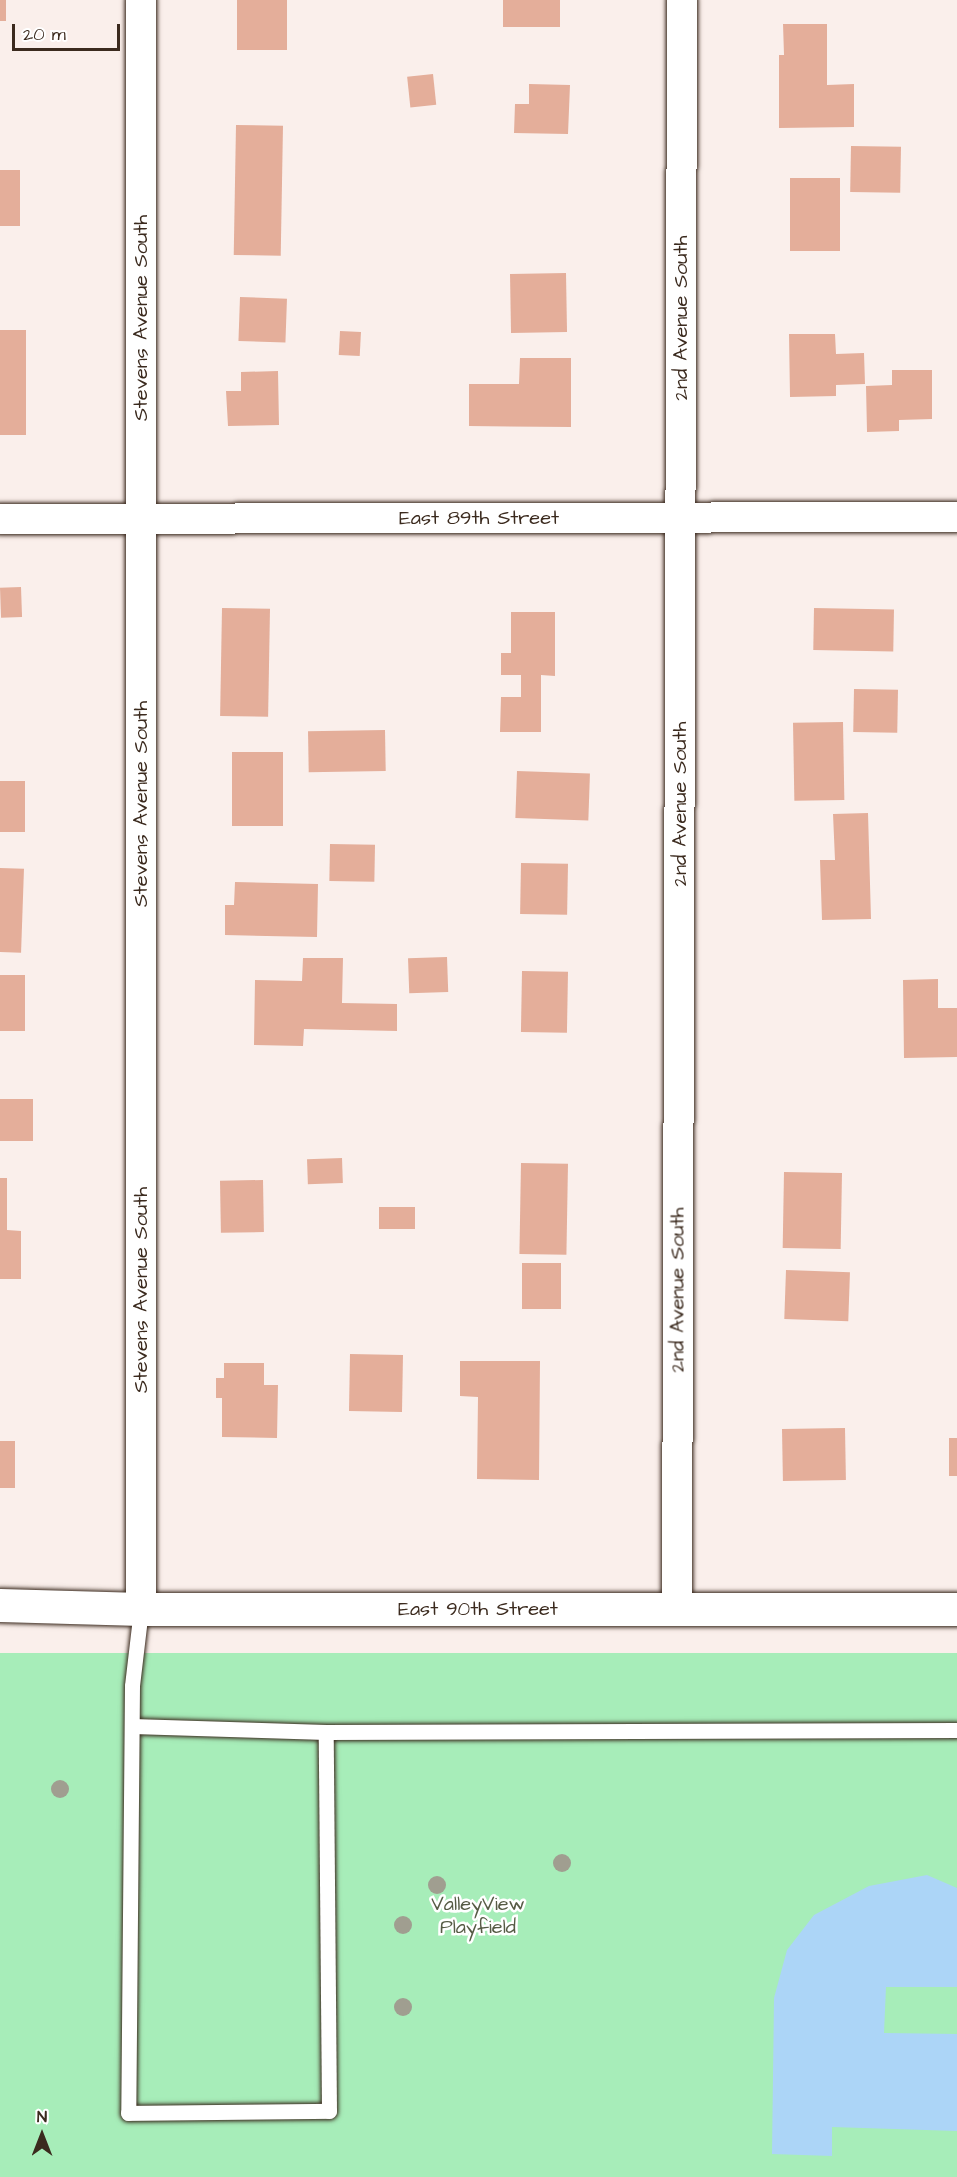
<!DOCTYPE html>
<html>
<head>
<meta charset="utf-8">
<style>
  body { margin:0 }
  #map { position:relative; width:957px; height:2177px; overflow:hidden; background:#faefeb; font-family:"Architects Daughter",sans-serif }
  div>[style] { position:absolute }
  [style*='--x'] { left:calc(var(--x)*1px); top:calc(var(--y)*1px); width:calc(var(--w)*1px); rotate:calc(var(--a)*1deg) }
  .green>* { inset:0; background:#a7edb9; transform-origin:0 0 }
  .water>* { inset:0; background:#acd5f7 }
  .building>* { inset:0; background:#e4ae9a; transform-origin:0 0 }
  .roads { filter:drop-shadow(0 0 2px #3b2a1e) drop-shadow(0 0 2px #3b2a1e) }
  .lane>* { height:15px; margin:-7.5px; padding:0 7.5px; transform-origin:7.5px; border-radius:7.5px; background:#fff }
  .street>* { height:30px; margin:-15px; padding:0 15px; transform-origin:15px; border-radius:15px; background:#fff }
  .secondary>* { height:33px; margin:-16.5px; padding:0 16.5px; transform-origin:16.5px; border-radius:16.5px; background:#fff }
  .trees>* { width:18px; height:18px; margin:-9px; border-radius:50%; background:#a09e90 }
  span { translate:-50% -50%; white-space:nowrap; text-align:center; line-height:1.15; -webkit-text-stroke:5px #fff; paint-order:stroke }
  .street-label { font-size:20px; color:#3b2a1e }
  .park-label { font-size:20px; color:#565b45 }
  .north { position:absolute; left:12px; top:2105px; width:60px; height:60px; -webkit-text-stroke:4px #fff; paint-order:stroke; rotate:0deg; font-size:16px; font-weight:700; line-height:24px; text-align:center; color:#3b2a1e }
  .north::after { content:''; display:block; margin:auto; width:21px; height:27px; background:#3b2a1e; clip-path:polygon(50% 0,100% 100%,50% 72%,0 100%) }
  .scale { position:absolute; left:12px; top:24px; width:108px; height:27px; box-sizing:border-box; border:3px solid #3b2a1e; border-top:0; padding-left:8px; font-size:18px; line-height:21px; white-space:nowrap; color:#3b2a1e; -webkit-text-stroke:4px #fff; paint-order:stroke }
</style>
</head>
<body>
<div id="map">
  <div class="green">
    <i style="left:0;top:1653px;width:957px;height:524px"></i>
  </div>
  <div class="water">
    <i style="clip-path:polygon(927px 1875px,957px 1888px,957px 1987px,886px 1987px,884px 2033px,957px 2034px,957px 2131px,832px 2127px,832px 2156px,772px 2154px,774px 1998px,787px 1950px,814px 1915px,869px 1886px)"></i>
  </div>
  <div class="building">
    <i style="left:0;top:0;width:6px;height:21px"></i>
    <i style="left:237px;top:0;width:50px;height:50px"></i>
    <i style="left:503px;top:0;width:57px;height:27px"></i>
    <i style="clip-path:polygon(783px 24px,827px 24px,827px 85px,854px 84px,854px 127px,779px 128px,779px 55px,784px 55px)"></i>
    <i style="left:433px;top:74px;width:31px;height:26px;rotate:84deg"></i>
    <i style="clip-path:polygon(529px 84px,570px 85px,568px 134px,514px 133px,515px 104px,529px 104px)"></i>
    <i style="left:236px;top:125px;width:47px;height:130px;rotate:1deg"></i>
    <i style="left:851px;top:146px;width:50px;height:46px;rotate:1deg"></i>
    <i style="left:0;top:170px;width:20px;height:56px"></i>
    <i style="left:790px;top:178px;width:50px;height:73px"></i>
    <i style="left:566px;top:273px;width:59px;height:56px;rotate:89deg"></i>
    <i style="left:240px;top:297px;width:47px;height:44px;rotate:2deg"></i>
    <i style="left:0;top:330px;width:26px;height:105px"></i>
    <i style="left:340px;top:331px;width:21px;height:24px;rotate:3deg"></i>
    <i style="clip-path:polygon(789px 334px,835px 334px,836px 354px,864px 353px,865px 384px,836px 385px,836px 396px,790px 397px)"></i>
    <i style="clip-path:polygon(520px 358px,571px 358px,571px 427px,469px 426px,469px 384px,519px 384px)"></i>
    <i style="clip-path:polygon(892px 370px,932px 370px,932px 419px,899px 420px,899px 431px,867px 432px,866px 386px,892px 385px)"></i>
    <i style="clip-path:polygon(278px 371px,279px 425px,228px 426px,226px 391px,241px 391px,241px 372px)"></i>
    <i style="left:21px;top:587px;width:30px;height:21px;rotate:88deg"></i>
    <i style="left:222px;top:608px;width:48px;height:108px;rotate:1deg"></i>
    <i style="left:814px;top:608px;width:80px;height:42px;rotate:1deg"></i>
    <i style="clip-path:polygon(511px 612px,555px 612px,555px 676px,541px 675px,541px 732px,500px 732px,501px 697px,521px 697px,521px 675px,501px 675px,501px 653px,511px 653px)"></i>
    <i style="left:854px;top:689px;width:44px;height:43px;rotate:1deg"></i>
    <i style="left:843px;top:722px;width:78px;height:50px;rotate:89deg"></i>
    <i style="left:385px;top:730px;width:41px;height:77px;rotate:89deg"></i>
    <i style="left:232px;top:752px;width:51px;height:74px"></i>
    <i style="left:517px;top:771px;width:73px;height:47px;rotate:2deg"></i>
    <i style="left:0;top:781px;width:25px;height:51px"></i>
    <i style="clip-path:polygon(868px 813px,871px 919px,822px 920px,820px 860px,835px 860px,833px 814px)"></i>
    <i style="left:330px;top:844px;width:45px;height:37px;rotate:1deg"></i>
    <i style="left:521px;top:863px;width:47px;height:51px;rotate:1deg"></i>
    <i style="left:0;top:868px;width:24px;height:84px;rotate:2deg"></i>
    <i style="clip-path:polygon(235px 882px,318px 884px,317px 937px,225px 935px,225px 905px,234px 905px)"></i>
    <i style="left:447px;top:957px;width:35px;height:39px;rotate:88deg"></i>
    <i style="clip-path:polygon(303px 958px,343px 958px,342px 1003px,397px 1004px,397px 1031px,304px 1029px,303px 1046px,254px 1045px,255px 980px,302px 981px)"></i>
    <i style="left:522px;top:971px;width:46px;height:61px;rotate:1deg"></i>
    <i style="left:0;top:975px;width:25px;height:56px"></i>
    <i style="clip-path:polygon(938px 979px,938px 1008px,957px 1008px,957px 1057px,904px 1058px,903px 980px)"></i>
    <i style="left:0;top:1099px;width:33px;height:42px"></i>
    <i style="left:342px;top:1158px;width:25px;height:35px;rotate:88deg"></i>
    <i style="left:521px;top:1163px;width:47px;height:91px;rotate:1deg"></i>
    <i style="left:784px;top:1172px;width:58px;height:76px;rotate:1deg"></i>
    <i style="clip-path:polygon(0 1178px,7px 1178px,7px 1230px,21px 1231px,21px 1279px,0 1279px)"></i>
    <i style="left:263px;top:1180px;width:52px;height:43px;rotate:89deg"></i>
    <i style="left:415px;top:1207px;width:22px;height:36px;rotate:90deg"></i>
    <i style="left:522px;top:1263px;width:39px;height:46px"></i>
    <i style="left:786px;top:1270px;width:64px;height:49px;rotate:2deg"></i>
    <i style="left:350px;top:1354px;width:53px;height:57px;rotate:1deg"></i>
    <i style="clip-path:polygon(460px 1361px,540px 1361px,539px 1480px,477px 1479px,478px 1397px,460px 1396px)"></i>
    <i style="clip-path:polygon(224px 1363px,264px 1363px,264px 1385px,278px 1385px,277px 1438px,222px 1437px,222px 1398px,216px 1398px,216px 1378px,224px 1378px)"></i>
    <i style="left:845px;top:1428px;width:52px;height:63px;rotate:89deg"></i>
    <i style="left:949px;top:1438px;width:8px;height:38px"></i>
    <i style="left:0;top:1441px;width:15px;height:47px"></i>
  </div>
  <div class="roads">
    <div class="lane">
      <i style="--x:141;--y:1609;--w:78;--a:96.7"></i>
      <i style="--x:132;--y:1686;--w:427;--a:90.5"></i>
      <i style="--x:128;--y:2113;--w:201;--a:-0.6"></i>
      <i style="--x:329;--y:2111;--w:379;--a:-90.5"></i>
      <i style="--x:132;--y:1726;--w:194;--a:1.8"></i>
      <i style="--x:326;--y:1732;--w:631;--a:-0.18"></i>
    </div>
    <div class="street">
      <i style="--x:141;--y:0;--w:1609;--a:90"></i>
      <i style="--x:0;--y:519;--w:957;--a:-0.12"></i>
      <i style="--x:677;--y:1609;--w:1609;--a:-89.82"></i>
    </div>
    <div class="secondary">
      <i style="--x:0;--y:1605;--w:141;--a:1.6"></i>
      <i style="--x:141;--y:1609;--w:816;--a:0"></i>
    </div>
  </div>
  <div class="trees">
    <i style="left:60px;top:1789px"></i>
    <i style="left:562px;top:1863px"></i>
    <i style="left:437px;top:1885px"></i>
    <i style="left:403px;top:1925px"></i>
    <i style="left:403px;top:2007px"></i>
  </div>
  <div class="street-label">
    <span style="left:141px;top:318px;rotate:-90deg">Stevens Avenue South</span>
    <span style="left:681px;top:318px;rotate:-90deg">2nd Avenue South</span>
    <span style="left:479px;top:518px">East 89th Street</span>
    <span style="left:141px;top:804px;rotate:-90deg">Stevens Avenue South</span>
    <span style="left:680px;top:804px;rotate:-90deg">2nd Avenue South</span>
    <span style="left:141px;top:1290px;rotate:-90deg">Stevens Avenue South</span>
    <span style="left:678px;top:1290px;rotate:-90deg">2nd Avenue South</span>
    <span style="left:478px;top:1609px">East 90th Street</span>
  </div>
  <div class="park-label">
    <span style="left:478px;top:1916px">ValleyView<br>Playfield</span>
  </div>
  <div class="north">N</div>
  <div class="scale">20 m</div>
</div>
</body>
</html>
